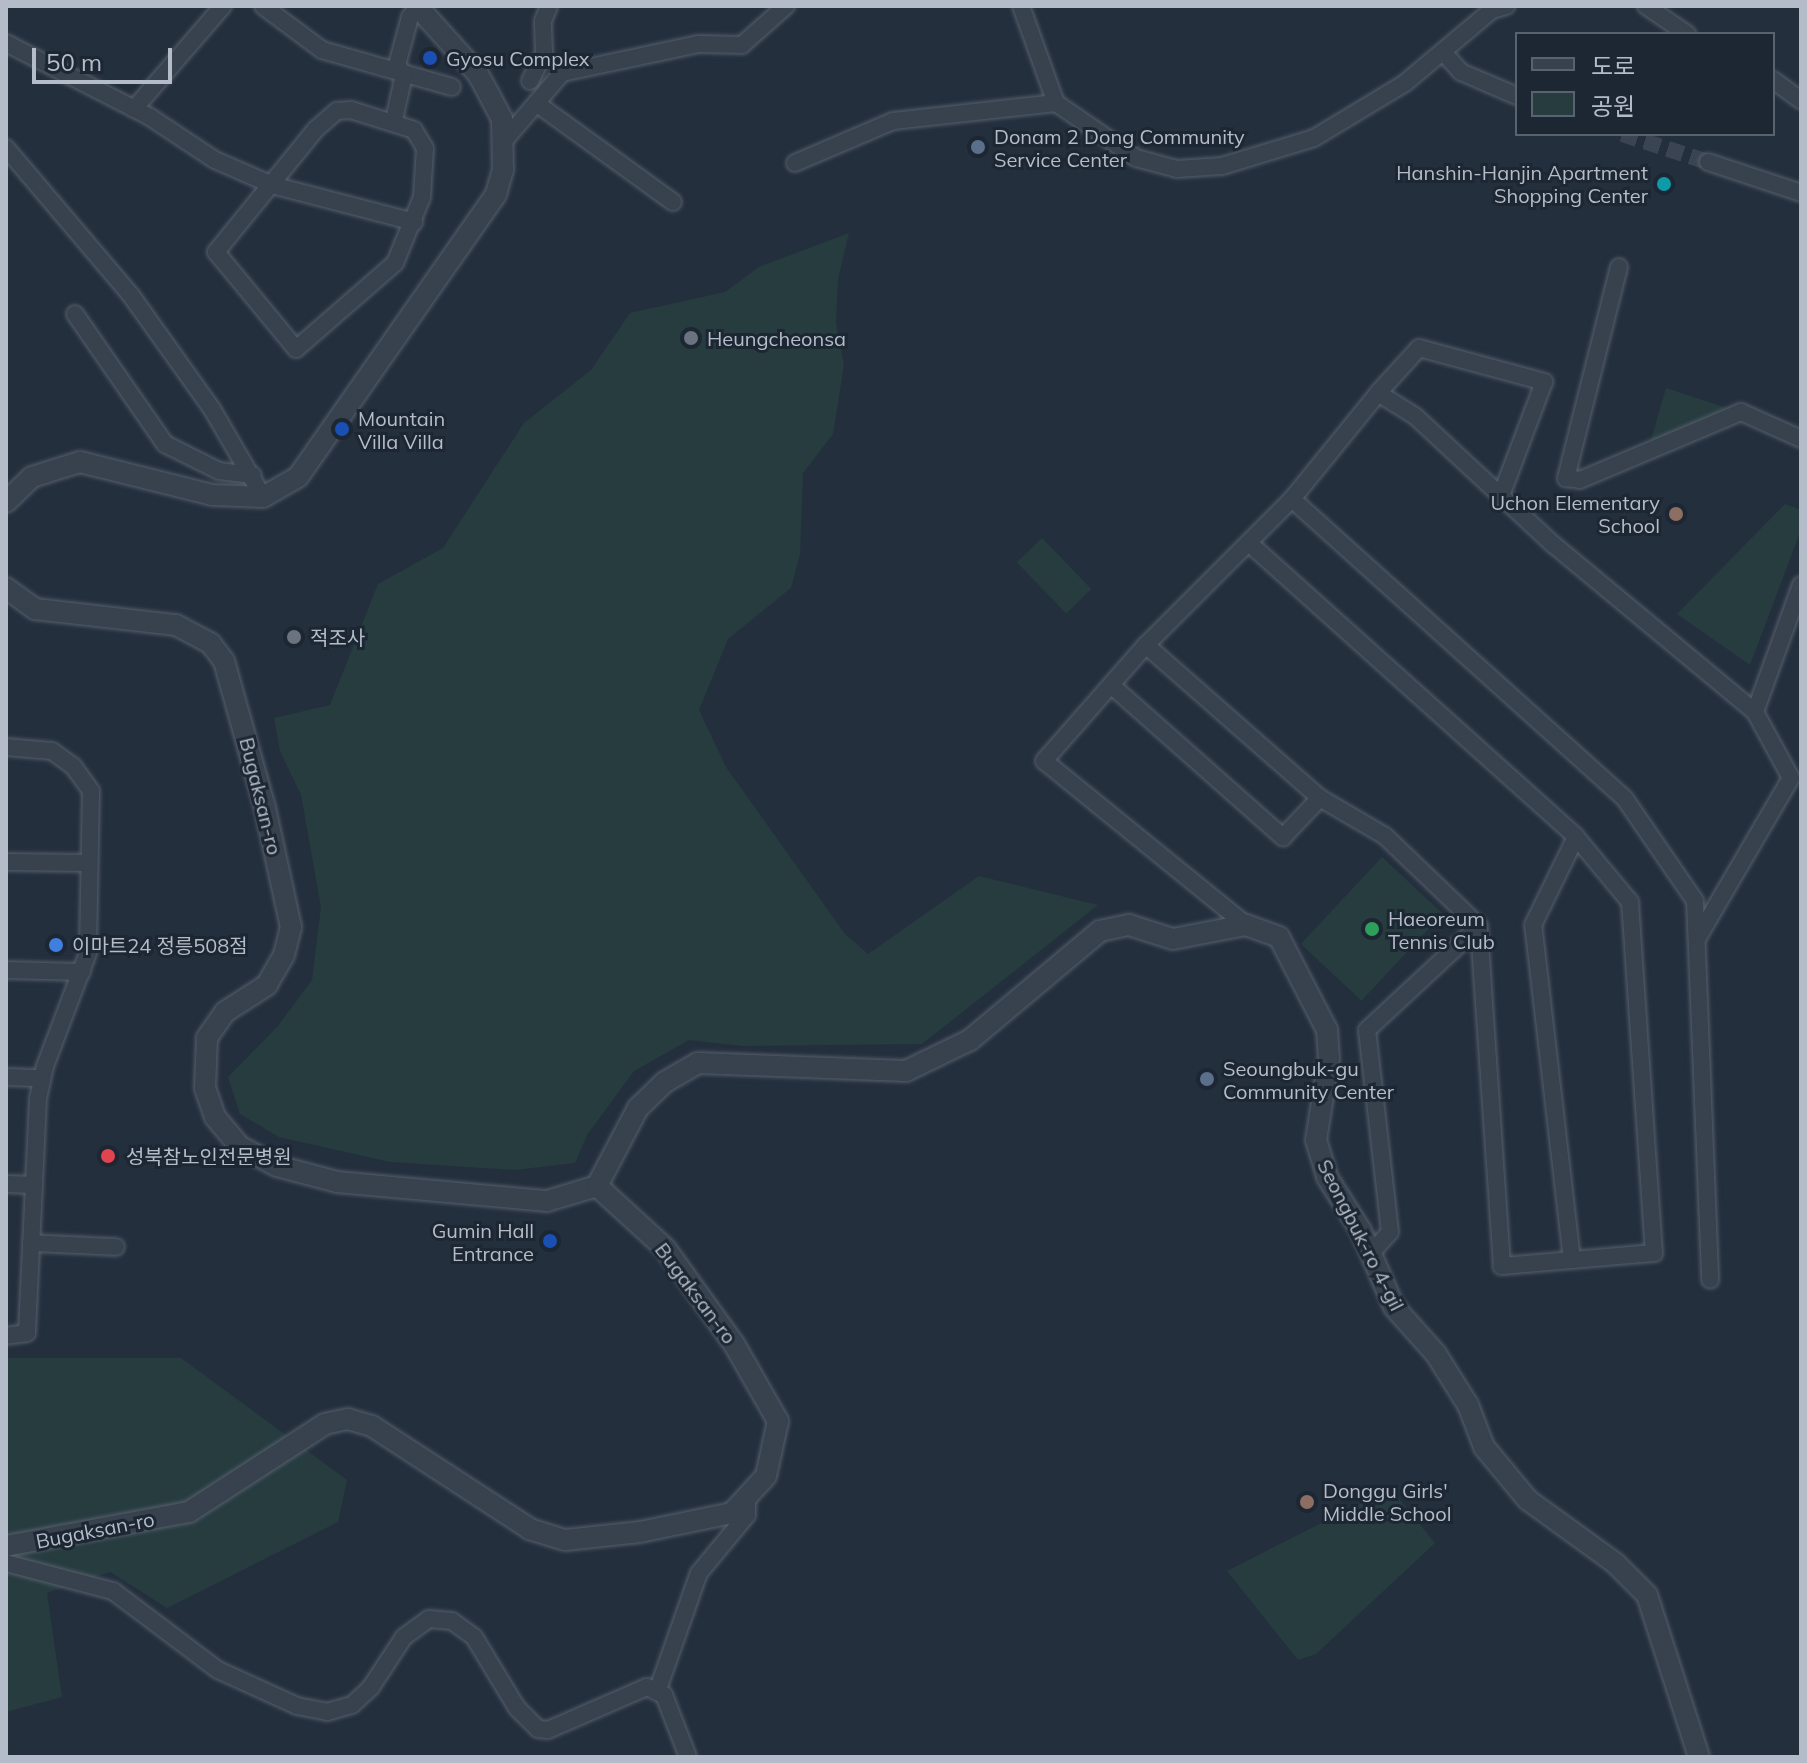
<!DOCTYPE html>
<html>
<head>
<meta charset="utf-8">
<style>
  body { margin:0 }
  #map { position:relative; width:1807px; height:1763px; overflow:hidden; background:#242f3e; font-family:Mulish,"Noto Sans KR",sans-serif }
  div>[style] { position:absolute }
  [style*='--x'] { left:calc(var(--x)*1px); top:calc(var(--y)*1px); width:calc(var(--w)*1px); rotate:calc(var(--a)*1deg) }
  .green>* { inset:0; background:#263c3f; transform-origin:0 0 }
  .minor-tunnel>* { height:16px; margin-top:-8px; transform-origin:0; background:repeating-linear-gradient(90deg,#3a4453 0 16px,transparent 0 24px) }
  .roads { filter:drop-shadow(0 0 2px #565f6c) drop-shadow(0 0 2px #565f6c) }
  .minor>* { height:16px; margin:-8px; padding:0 8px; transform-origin:8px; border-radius:8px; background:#38414e }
  .tertiary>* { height:20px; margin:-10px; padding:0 10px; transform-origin:10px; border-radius:10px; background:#38414e }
  .dots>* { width:22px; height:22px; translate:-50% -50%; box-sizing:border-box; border:4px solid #1d2633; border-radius:50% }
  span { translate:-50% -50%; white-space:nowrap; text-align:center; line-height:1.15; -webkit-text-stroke:6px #1d2633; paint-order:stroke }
  .poi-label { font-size:20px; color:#b4bcc9 }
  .left { translate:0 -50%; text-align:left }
  .right { translate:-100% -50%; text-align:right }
  .street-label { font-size:20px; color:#b4bcc9 }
  .frame { position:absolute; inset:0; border:8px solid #b4bcc9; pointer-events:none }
  .legend { position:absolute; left:1515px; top:32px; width:260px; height:104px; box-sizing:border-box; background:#1d2633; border:2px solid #59626f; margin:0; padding:10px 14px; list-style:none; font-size:24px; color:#b4bcc9 }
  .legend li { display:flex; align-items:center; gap:16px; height:40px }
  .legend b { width:40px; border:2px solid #59626f }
  .scale { position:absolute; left:32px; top:48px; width:140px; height:36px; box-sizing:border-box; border:4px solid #b4bcc9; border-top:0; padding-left:10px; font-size:24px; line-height:28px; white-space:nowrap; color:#b4bcc9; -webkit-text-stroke:6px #1d2633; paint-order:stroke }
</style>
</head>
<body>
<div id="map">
  <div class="green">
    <i style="clip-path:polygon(849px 233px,838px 279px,836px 323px,844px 365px,833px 434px,803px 473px,800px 554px,791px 588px,728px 639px,699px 710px,726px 767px,845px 934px,868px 954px,979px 876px,1098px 905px,922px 1044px,743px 1046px,689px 1040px,634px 1071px,587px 1135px,575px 1163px,514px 1170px,390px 1162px,279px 1137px,240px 1114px,228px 1077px,278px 1026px,312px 980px,321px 907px,301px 795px,280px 751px,274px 718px,330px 705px,378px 584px,443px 548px,524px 423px,591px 370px,630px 313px,725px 292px,759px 267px)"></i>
    <i style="clip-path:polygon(1666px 388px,1730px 409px,1650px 443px)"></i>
    <i style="clip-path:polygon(1785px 504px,1801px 510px,1801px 530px,1750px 665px,1677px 614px)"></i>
    <i style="left:1042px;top:538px;width:71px;height:35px;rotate:46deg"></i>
    <i style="left:1382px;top:857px;width:83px;height:119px;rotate:43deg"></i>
    <i style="clip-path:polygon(6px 1358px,181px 1358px,347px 1480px,338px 1522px,167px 1608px,110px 1572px,47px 1593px,62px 1697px,6px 1712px)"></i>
    <i style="clip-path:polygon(1390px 1488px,1435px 1543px,1316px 1654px,1298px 1660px,1227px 1571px)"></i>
  </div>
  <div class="minor-tunnel">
    <i style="--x:1622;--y:134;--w:90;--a:18"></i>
  </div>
  <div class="roads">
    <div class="minor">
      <i style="--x:263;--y:6;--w:74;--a:36.7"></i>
      <i style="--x:322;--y:50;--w:135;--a:15.9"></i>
      <i style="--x:1021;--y:6;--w:103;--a:70.2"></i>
      <i style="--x:1056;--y:103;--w:97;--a:34.5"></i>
      <i style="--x:1136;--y:158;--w:42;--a:15"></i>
      <i style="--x:1177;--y:169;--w:45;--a:-3.8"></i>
      <i style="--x:1222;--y:166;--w:96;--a:-16.9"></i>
      <i style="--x:1314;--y:138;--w:106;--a:-31.1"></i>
      <i style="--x:1405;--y:83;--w:114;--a:-40"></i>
      <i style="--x:1492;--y:10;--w:15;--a:-16"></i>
      <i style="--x:1646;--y:6;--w:50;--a:34.3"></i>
      <i style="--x:6;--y:43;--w:162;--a:27.2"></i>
      <i style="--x:150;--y:117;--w:78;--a:33.5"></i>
      <i style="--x:215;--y:160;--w:62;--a:23.7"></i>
      <i style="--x:272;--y:185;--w:147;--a:14.6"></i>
      <i style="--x:1443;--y:52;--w:27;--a:48"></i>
      <i style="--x:1461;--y:72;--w:61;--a:23.2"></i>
      <i style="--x:1773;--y:80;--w:34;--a:36"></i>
      <i style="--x:530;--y:81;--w:31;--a:-63"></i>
      <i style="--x:544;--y:53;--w:32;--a:-92"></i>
      <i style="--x:543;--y:21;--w:16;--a:-68"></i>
      <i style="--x:536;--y:103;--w:169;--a:35.9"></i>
      <i style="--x:134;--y:109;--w:136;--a:-49.2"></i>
      <i style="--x:351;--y:110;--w:66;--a:17.6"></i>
      <i style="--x:414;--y:130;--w:21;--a:59"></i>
      <i style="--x:425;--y:148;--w:49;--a:93.5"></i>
      <i style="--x:422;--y:197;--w:71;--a:112.2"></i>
      <i style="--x:395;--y:263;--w:131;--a:139"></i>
      <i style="--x:296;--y:349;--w:126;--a:-129.5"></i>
      <i style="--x:216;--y:252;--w:159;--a:-50.9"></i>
      <i style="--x:316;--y:129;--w:28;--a:-41"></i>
      <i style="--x:337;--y:111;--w:14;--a:-4"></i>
      <i style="--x:394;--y:120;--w:46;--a:-77.5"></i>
      <i style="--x:404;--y:75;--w:12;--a:-125"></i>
      <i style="--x:397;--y:65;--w:50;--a:-74.8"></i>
      <i style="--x:410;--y:17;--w:12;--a:-48"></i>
      <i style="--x:503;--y:142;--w:91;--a:-49.5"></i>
      <i style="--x:562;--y:73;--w:140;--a:-12"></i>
      <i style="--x:699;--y:44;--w:43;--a:1.3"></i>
      <i style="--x:742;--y:45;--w:59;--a:-41.6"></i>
      <i style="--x:6;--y:148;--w:192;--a:49.7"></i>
      <i style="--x:130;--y:294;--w:141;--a:54.5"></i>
      <i style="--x:212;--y:409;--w:102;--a:59.9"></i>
      <i style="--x:1708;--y:162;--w:98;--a:18.4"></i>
      <i style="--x:795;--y:163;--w:107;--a:-23.2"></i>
      <i style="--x:893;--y:121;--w:164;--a:-6.3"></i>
      <i style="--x:1619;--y:267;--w:218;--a:104.1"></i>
      <i style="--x:1566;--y:478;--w:14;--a:8"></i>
      <i style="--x:1580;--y:480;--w:175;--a:-22.9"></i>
      <i style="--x:1741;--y:412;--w:66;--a:24.2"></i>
      <i style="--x:75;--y:314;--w:158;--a:55.3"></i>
      <i style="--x:165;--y:444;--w:60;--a:26.6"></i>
      <i style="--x:219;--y:471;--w:34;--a:7"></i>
      <i style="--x:1378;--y:393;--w:61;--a:-47.7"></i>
      <i style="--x:1419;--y:348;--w:130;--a:15.2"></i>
      <i style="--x:1544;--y:382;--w:122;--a:110.7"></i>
      <i style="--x:1292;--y:499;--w:448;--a:42"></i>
      <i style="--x:1625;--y:799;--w:124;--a:55.5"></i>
      <i style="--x:1695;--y:901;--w:379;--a:87.7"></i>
      <i style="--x:1250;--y:544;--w:438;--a:41.9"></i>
      <i style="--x:1576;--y:837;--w:85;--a:50.3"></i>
      <i style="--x:1630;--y:902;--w:352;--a:86.1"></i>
      <i style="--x:1654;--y:1253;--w:153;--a:175.1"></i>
      <i style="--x:1502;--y:1266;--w:341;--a:-93.9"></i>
      <i style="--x:1111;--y:685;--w:230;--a:41.5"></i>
      <i style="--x:1283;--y:837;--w:54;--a:-46.5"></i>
      <i style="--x:1320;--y:798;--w:232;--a:-138.7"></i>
      <i style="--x:1755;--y:712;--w:135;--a:-70.1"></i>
      <i style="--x:6;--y:747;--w:46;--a:5"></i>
      <i style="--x:52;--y:751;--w:26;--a:36"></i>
      <i style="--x:73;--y:766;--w:31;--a:54"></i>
      <i style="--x:91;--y:791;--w:162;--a:91.1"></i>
      <i style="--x:88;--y:953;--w:121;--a:110.8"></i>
      <i style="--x:45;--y:1066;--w:34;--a:102"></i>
      <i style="--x:38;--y:1099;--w:234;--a:92.7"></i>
      <i style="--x:27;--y:1333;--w:21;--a:172"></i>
      <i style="--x:1320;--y:798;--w:75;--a:30.3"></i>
      <i style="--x:1385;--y:836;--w:130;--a:43.8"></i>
      <i style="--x:1479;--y:926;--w:153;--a:137.1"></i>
      <i style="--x:1367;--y:1030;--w:203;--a:83.5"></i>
      <i style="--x:1390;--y:1232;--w:28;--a:132"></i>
      <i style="--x:6;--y:862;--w:83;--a:0.7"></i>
      <i style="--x:1246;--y:925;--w:260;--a:-140.9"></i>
      <i style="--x:1044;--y:761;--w:154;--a:-48.7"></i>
      <i style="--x:1146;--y:645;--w:206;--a:-45"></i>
      <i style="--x:1292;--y:499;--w:136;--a:-50.9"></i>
      <i style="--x:1378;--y:393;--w:44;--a:31.9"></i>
      <i style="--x:1415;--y:416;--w:190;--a:42.9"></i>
      <i style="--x:1554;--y:545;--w:261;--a:39.7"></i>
      <i style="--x:1755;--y:712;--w:75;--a:61.4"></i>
      <i style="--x:1791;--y:778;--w:184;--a:120.3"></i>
      <i style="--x:6;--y:970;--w:76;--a:1.5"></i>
      <i style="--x:6;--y:1077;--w:36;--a:2"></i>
      <i style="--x:6;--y:1184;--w:28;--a:2"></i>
      <i style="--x:31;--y:1243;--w:85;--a:2.7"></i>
      <i style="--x:1572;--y:1260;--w:337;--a:-96.6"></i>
      <i style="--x:1533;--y:925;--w:98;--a:-64"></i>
      <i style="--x:6;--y:1563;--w:111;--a:14.7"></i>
      <i style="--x:113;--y:1591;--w:131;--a:37"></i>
      <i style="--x:218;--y:1670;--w:87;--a:24.5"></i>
      <i style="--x:297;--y:1706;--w:31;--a:11"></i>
      <i style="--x:327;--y:1712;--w:26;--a:-16"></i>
      <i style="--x:352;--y:1705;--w:26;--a:-43"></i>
      <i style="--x:371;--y:1687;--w:60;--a:-56.6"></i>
      <i style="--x:404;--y:1637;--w:31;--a:-36"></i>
      <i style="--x:429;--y:1619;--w:23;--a:5"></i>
      <i style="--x:452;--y:1621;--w:27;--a:36"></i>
      <i style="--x:474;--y:1637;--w:83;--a:58.8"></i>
      <i style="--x:517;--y:1708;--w:30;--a:45"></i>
      <i style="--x:538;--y:1729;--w:10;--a:6"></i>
      <i style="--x:548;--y:1730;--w:108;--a:-23.5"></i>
      <i style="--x:647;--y:1687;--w:19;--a:25"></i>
      <i style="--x:664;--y:1695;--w:66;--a:68.8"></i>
      <i style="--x:657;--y:1692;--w:126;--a:-70.6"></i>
      <i style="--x:699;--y:1573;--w:75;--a:-50.4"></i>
      <i style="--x:747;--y:1515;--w:20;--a:-90"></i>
    </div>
    <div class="tertiary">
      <i style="--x:6;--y:502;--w:36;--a:-44"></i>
      <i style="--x:32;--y:477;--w:50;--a:-17.4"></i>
      <i style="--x:80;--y:462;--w:136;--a:14"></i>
      <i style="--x:212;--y:495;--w:51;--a:2.2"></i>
      <i style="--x:263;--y:497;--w:40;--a:-29.7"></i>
      <i style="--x:298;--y:477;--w:345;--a:-55"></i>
      <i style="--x:496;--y:194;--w:25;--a:-74"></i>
      <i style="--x:503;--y:170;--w:51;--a:-91.1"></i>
      <i style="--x:502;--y:119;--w:26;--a:-118"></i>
      <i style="--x:490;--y:96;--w:25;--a:-119"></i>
      <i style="--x:478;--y:74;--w:91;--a:-131.9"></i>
      <i style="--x:6;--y:588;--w:36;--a:36"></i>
      <i style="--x:35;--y:609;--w:142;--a:6.5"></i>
      <i style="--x:176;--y:625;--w:40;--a:28"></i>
      <i style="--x:211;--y:644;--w:21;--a:53"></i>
      <i style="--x:224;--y:661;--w:153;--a:74.4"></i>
      <i style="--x:265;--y:808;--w:122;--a:77.7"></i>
      <i style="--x:291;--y:927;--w:29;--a:104"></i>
      <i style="--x:284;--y:955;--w:34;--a:120"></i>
      <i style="--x:267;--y:985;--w:50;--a:147.3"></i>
      <i style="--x:225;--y:1012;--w:32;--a:125"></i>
      <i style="--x:207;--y:1038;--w:50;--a:92.3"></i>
      <i style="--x:205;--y:1088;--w:31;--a:71"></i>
      <i style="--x:215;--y:1117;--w:38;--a:50"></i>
      <i style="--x:239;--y:1146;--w:43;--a:27.8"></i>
      <i style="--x:277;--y:1166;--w:62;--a:14.9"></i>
      <i style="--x:337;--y:1182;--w:211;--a:5.2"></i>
      <i style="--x:547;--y:1201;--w:52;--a:-16.7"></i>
      <i style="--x:597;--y:1186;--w:92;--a:42.4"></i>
      <i style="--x:665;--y:1248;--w:118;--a:54.3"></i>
      <i style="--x:734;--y:1344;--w:89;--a:60.3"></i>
      <i style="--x:778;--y:1421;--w:56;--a:102.3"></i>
      <i style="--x:766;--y:1476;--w:50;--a:132.6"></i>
      <i style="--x:732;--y:1513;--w:94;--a:168.3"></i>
      <i style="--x:640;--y:1532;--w:75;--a:173.9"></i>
      <i style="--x:565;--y:1540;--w:37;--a:-163"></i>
      <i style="--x:530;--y:1529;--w:189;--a:-146.9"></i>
      <i style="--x:372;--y:1426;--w:25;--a:-164"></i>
      <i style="--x:348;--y:1419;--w:24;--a:168"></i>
      <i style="--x:325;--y:1424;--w:162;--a:147.1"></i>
      <i style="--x:189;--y:1512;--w:186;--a:169.5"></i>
      <i style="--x:597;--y:1186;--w:88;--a:-62.3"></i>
      <i style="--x:638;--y:1108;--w:37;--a:-44"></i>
      <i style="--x:665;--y:1082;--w:38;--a:-30"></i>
      <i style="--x:698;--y:1063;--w:208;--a:2.2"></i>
      <i style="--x:906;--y:1071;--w:71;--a:-25.8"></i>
      <i style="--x:970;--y:1040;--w:170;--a:-40"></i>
      <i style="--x:1100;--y:931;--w:30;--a:-12"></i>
      <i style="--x:1129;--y:925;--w:46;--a:17.7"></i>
      <i style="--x:1173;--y:939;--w:74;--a:-10.9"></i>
      <i style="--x:1246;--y:925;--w:35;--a:20"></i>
      <i style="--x:1279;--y:937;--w:105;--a:62.7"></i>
      <i style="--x:1327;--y:1030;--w:28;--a:86"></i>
      <i style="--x:1329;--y:1058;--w:83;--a:99"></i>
      <i style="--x:1316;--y:1140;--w:39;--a:73"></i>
      <i style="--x:1327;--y:1177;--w:64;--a:57.8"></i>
      <i style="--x:1361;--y:1231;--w:83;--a:66.5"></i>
      <i style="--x:1394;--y:1307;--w:63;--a:48.2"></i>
      <i style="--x:1436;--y:1354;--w:60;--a:57.9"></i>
      <i style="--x:1468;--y:1405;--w:45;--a:69.1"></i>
      <i style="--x:1484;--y:1447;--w:69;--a:50.3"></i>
      <i style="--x:1528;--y:1500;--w:107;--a:35.9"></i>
      <i style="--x:1615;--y:1563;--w:45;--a:45"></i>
      <i style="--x:1647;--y:1595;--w:170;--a:72.2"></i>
    </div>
  </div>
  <div class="dots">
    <i style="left:430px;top:58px;background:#1a4fb4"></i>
    <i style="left:978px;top:147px;background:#5c6f8a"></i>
    <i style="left:1664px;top:184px;background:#0f9aa8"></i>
    <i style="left:691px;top:338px;background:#6b7280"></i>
    <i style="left:342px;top:429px;background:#1a4fb4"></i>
    <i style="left:1676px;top:514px;background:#8d6e63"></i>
    <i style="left:294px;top:637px;background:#6b7280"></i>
    <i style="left:1372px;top:929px;background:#2e9e5b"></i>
    <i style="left:56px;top:945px;background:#3f7fe0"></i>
    <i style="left:1207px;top:1079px;background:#5c6f8a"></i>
    <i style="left:108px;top:1156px;background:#e0444e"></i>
    <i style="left:550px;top:1241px;background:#1a4fb4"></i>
    <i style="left:1307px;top:1502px;background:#8d6e63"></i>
  </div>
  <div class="poi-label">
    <span class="left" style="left:446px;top:58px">Gyosu Complex</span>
    <span class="left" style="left:994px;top:148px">Donam 2 Dong Community<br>Service Center</span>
    <span class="right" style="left:1648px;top:184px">Hanshin-Hanjin Apartment<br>Shopping Center</span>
    <span class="left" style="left:707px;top:338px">Heungcheonsa</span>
    <span class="left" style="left:358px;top:430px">Mountain<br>Villa Villa</span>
    <span class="right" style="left:1660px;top:514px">Uchon Elementary<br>School</span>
    <span class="left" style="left:310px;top:637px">적조사</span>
    <span class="left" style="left:1388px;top:930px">Haeoreum<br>Tennis Club</span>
    <span class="left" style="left:72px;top:945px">이마트24 정릉508점</span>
    <span class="left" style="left:1223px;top:1080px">Seoungbuk-gu<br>Community Center</span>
    <span class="left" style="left:126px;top:1156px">성북참노인전문병원</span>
    <span class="right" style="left:534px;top:1242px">Gumin Hall<br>Entrance</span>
    <span class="left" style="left:1323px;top:1502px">Donggu Girls'<br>Middle School</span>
  </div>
  <div class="street-label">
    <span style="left:261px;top:796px;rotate:76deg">Bugaksan-ro</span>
    <span style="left:1361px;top:1235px;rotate:63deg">Seongbuk-ro 4-gil</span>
    <span style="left:696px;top:1293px;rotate:53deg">Bugaksan-ro</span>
    <span style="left:95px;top:1530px;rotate:-11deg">Bugaksan-ro</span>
  </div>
  <div class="frame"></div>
  <ul class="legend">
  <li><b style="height:10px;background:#38414e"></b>도로</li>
  <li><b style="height:22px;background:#263c3f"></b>공원</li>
  </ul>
  <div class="scale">50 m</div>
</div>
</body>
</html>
